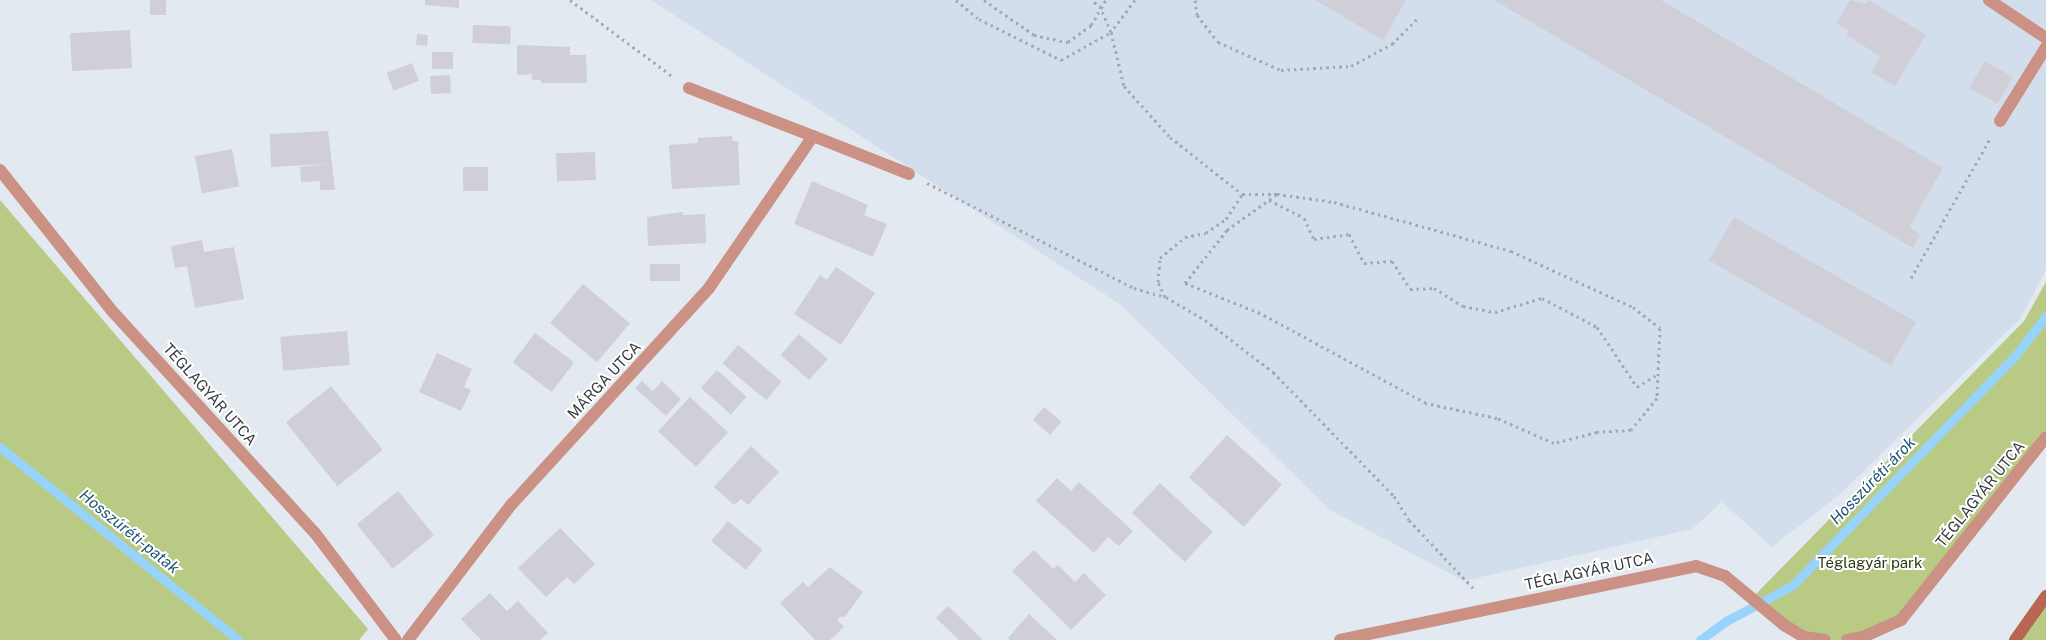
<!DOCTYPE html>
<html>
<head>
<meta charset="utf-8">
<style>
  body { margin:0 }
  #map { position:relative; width:2046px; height:640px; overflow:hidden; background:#e3e9f1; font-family:"Public Sans",sans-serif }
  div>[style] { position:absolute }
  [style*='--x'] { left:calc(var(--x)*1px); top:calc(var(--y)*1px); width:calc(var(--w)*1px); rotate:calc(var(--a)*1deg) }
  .built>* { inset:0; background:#d2deeb }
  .green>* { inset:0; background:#b9ca85 }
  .stream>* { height:9px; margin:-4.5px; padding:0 4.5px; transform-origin:4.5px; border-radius:4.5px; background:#98d3fb }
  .building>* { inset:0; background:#d0ced7; transform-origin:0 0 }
  .path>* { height:3px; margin-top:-1.5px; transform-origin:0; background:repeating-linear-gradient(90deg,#a4a9af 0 2.5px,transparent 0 6.5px) }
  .service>* { height:12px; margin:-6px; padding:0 6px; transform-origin:6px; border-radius:6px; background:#cb9184 }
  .minor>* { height:12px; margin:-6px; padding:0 6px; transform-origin:6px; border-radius:6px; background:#cb9184 }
  .secondary>* { height:12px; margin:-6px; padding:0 6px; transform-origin:6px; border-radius:6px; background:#b86552 }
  span { translate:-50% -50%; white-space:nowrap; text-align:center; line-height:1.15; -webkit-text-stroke:4px #fff; paint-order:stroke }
  .street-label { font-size:15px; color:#3a3d40 }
  .park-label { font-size:15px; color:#303716 }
  .water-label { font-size:16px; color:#1d5577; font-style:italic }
</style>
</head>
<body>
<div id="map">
  <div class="built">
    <i style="clip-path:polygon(651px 0,2046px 0,2046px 270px,2020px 319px,1840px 494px,1772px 547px,1722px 502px,1692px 529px,1464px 581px,1330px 510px,1121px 305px)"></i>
  </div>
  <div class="green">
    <i style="clip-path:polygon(0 200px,368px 629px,359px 640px,0 640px)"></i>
    <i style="clip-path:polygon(2046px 282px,2046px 437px,1901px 620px,1847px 640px,1824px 640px,1804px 637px,1752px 598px,2024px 321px)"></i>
    <i style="clip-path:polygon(2046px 596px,2046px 640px,2015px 640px)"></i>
  </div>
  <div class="stream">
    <i style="--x:0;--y:447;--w:306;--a:39"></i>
    <i style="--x:1700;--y:640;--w:34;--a:-36"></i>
    <i style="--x:1728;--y:620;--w:74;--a:-28.3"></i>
    <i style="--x:1793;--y:585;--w:318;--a:-45.9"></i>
    <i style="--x:2014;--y:357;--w:52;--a:-52"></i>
  </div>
  <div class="building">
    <i style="left:150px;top:0;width:16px;height:15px"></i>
    <i style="clip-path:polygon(425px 0,459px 0,459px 8px,425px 5px)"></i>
    <i style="clip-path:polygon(1315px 0,1406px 0,1383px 40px)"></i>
    <i style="clip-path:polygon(1494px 0,1661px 0,1943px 168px,1909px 227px,1920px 234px,1913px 248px)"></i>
    <i style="clip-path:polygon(1850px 0,1866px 4px,1869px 0,1926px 35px,1895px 86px,1871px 72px,1880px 56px,1846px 35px,1849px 31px,1836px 23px)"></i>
    <i style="left:473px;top:25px;width:38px;height:18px;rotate:2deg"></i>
    <i style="left:130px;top:30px;width:38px;height:60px;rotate:87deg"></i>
    <i style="left:417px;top:34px;width:11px;height:11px;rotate:5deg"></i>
    <i style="clip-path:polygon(517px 45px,570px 47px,570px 55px,586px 55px,587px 83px,541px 83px,541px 80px,532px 80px,532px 74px,517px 75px)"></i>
    <i style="left:432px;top:52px;width:21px;height:17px"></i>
    <i style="left:1985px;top:61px;width:32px;height:31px;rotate:30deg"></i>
    <i style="left:412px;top:63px;width:19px;height:27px;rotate:69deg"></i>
    <i style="left:450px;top:75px;width:18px;height:20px;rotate:87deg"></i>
    <i style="clip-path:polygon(328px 131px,335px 190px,320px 190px,320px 181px,301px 182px,300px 167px,329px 164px,271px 167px,270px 134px)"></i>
    <i style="clip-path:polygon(732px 136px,733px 141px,738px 141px,740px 185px,672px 189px,669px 145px,698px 143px,698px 138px)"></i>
    <i style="left:232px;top:149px;width:38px;height:38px;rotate:79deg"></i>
    <i style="left:595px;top:152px;width:28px;height:39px;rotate:88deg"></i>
    <i style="left:463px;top:167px;width:25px;height:24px"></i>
    <i style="clip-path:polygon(812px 181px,868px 205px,864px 215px,887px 224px,873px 257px,794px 224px)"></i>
    <i style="clip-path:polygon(683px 212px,683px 215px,705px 214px,706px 243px,648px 246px,647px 217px)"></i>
    <i style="left:1734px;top:217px;width:210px;height:50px;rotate:30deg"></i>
    <i style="clip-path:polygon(202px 240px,204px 252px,234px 247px,244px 299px,195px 308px,187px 266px,175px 268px,171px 246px)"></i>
    <i style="left:650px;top:264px;width:30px;height:17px"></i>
    <i style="clip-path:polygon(836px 267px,875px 293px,841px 345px,794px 314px,820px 275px,827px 280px)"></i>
    <i style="left:583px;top:284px;width:61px;height:51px;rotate:40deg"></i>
    <i style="left:347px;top:331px;width:34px;height:67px;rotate:85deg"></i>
    <i style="left:535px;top:333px;width:49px;height:37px;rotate:37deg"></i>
    <i style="left:799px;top:334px;width:38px;height:28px;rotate:41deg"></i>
    <i style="left:738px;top:345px;width:57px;height:24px;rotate:40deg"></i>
    <i style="clip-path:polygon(437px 353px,472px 369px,464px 387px,471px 390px,461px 411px,419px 392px)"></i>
    <i style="left:717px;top:370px;width:40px;height:24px;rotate:42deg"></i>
    <i style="clip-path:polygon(642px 381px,653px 391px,662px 381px,681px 399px,666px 416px,635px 388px)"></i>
    <i style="left:331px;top:386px;width:82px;height:58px;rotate:51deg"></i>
    <i style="left:690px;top:397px;width:52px;height:47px;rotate:43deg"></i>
    <i style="left:1044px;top:407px;width:23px;height:17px;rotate:41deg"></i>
    <i style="left:1227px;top:435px;width:74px;height:57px;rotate:42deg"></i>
    <i style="clip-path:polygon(751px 446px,779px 472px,748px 505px,741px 499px,734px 505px,714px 487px)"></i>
    <i style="clip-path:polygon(1057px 478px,1071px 491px,1079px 482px,1133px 531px,1119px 546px,1108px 537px,1094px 553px,1036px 501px)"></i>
    <i style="left:1160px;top:483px;width:72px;height:41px;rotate:43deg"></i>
    <i style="left:398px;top:491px;width:57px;height:53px;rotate:51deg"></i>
    <i style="left:728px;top:521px;width:45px;height:26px;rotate:40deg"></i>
    <i style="clip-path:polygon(560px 528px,595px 564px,574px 584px,567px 577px,546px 597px,518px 568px)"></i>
    <i style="clip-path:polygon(1034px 550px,1053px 569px,1058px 565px,1075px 582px,1084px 573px,1106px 595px,1071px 630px,1012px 571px)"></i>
    <i style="clip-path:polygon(830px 567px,863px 592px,844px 618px,842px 616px,837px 620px,844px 627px,830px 640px,815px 640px,780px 603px,803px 582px,808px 587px)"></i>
    <i style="clip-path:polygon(490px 593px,507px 611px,518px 601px,548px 633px,540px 640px,481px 640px,461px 619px)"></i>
    <i style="clip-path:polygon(948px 606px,983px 640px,959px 640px,936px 618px)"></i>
    <i style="clip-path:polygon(1029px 614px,1057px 640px,1010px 640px,1008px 638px)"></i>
  </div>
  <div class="path">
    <i style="--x:570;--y:0;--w:127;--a:36.7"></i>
    <i style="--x:956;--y:0;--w:30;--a:40"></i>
    <i style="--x:979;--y:19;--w:92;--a:26.6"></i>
    <i style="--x:1061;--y:60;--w:57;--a:-29.2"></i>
    <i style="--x:1111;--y:32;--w:26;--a:-113"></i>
    <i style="--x:1101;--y:8;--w:12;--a:-138"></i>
    <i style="--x:984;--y:0;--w:61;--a:35"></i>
    <i style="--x:1034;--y:35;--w:35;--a:12"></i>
    <i style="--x:1068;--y:42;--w:29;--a:-36"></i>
    <i style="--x:1091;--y:25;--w:29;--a:-59"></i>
    <i style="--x:1135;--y:0;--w:40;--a:127"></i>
    <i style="--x:1111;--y:32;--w:56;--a:76.5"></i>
    <i style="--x:1124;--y:86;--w:69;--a:48"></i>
    <i style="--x:1170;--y:137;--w:92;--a:38.4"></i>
    <i style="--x:1242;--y:194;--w:35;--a:0"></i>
    <i style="--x:1277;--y:194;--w:58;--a:8"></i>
    <i style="--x:1334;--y:202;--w:184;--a:15.5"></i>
    <i style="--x:1511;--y:251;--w:134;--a:24.7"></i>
    <i style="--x:1633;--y:307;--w:34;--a:38"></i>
    <i style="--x:1660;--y:328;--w:70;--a:92.5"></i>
    <i style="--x:1657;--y:398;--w:41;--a:129.1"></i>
    <i style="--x:1631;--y:430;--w:34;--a:177"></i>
    <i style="--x:1597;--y:432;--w:44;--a:165.7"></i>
    <i style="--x:1554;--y:443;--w:62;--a:-156.3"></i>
    <i style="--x:1497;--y:418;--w:73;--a:-168.1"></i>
    <i style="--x:1426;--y:403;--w:189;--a:-151.5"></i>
    <i style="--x:1260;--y:313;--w:81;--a:-158.2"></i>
    <i style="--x:1185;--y:283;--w:68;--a:-51.6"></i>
    <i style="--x:1227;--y:230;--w:62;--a:-35.8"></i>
    <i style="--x:1195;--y:0;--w:15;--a:82"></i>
    <i style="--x:1197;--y:15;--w:34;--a:52"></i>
    <i style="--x:1218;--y:42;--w:69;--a:24"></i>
    <i style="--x:1281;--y:70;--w:70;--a:-3.3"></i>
    <i style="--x:1351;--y:66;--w:47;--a:-28.2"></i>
    <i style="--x:1392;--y:44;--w:35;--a:-45"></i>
    <i style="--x:927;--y:183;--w:232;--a:26.9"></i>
    <i style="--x:1134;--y:288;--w:33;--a:16"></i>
    <i style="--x:1166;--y:297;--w:45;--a:30.5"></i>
    <i style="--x:1205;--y:320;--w:86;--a:37.4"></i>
    <i style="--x:1273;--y:372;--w:173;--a:45.7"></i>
    <i style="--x:1394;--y:496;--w:28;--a:58"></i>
    <i style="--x:1409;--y:520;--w:96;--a:46.7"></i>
    <i style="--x:1269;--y:200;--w:39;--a:27"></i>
    <i style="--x:1304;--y:218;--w:23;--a:65"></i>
    <i style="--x:1314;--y:239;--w:35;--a:-8"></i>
    <i style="--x:1349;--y:234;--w:33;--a:63"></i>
    <i style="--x:1364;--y:263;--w:28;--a:-4"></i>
    <i style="--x:1392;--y:261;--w:33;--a:57"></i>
    <i style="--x:1410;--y:289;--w:24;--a:-2"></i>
    <i style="--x:1434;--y:288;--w:34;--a:32"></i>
    <i style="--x:1463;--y:306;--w:33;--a:11"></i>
    <i style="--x:1495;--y:312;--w:49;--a:-16.6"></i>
    <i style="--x:1542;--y:298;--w:62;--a:27.8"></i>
    <i style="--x:1597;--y:327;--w:72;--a:56.3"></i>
    <i style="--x:1637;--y:387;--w:25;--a:-32"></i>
    <i style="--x:1911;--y:278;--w:160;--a:-60.4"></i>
    <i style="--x:1165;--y:297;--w:17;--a:-115"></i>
    <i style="--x:1158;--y:282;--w:24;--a:-85"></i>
    <i style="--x:1160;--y:258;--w:33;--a:-40"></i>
    <i style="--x:1185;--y:237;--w:21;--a:-11"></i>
    <i style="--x:1206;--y:233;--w:24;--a:-35"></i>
    <i style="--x:1226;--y:219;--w:30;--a:-57"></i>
  </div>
  <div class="service">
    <i style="--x:1989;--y:0;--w:69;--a:33.7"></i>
    <i style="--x:689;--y:88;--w:133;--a:21.2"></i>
    <i style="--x:2000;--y:121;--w:87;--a:-58.1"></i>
  </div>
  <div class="minor">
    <i style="--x:0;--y:170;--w:181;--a:51.5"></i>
    <i style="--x:113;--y:312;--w:299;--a:47.6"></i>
    <i style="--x:315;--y:533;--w:134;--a:52.9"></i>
    <i style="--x:408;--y:640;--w:170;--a:-52.7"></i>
    <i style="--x:511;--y:505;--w:294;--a:-47.6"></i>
    <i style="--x:709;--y:288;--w:184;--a:-55.6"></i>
    <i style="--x:813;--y:136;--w:103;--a:21.6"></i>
    <i style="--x:1340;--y:640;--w:364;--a:-11.7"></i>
    <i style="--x:1696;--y:566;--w:31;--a:19"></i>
    <i style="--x:1725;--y:576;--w:77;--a:39.7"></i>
    <i style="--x:1784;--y:625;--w:23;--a:31"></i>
    <i style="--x:1804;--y:637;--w:21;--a:8"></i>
    <i style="--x:1847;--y:640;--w:16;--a:-11"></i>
    <i style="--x:1863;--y:637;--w:42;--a:-24.1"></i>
    <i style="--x:1901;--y:620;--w:233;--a:-51.6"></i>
  </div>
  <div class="secondary">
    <i style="--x:2015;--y:640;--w:54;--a:-54.8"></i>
  </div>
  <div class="street-label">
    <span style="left:604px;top:380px;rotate:-47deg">MÁRGA UTCA</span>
    <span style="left:210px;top:394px;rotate:48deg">TÉGLAGYÁR UTCA</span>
    <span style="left:1980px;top:494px;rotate:-51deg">TÉGLAGYÁR UTCA</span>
    <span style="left:1589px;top:571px;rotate:-12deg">TÉGLAGYÁR UTCA</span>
  </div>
  <div class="park-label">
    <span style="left:1870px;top:563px">Téglagyár park</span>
  </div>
  <div class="water-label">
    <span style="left:1873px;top:481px;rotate:-46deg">Hosszúréti-árok</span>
    <span style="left:129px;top:532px;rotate:39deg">Hosszúréti-patak</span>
  </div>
</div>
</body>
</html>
